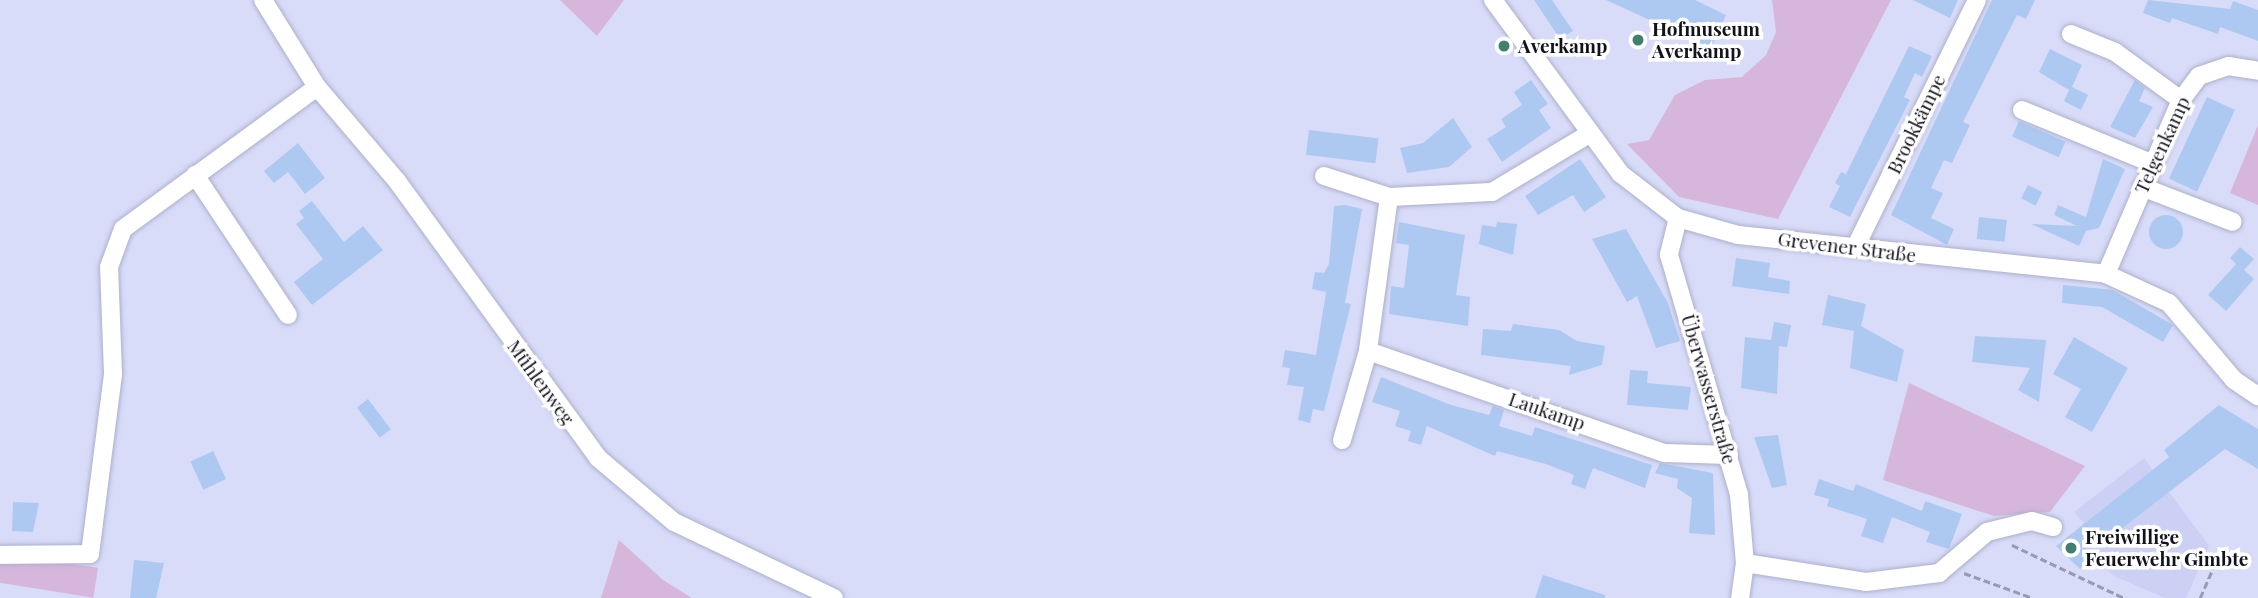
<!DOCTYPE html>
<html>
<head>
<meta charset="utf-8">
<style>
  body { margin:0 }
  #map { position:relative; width:2258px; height:598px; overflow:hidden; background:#d8dcf9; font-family:"Playfair Display",serif }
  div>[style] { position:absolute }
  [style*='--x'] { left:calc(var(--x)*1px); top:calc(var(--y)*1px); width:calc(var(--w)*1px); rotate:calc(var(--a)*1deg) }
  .built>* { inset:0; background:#cbd0f4 }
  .green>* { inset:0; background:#d6b7db; transform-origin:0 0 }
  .building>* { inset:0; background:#adc9f1; transform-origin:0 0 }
  .round { border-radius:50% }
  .path>* { height:2.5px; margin-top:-1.25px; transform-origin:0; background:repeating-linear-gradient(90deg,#979bb1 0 7px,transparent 0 10.5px) }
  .roads { filter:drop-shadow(0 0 2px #acb0cc) drop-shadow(0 0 2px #acb0cc) }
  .minor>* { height:18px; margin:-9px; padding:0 9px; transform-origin:9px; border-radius:9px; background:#fff }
  .dots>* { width:19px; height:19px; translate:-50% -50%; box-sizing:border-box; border:4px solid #fff; border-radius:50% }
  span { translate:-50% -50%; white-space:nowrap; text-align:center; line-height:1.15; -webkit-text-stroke:7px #fff; paint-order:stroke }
  .poi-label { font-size:19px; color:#12131d; font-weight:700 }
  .left { translate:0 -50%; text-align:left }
  .street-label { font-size:19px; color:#12131d }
</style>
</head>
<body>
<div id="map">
  <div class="built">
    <i style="clip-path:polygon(2144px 458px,2209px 546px,2186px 598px,2165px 598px,2114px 576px,2071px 537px,2084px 523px,2074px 512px)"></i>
  </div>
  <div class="green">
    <i style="clip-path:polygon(560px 0,624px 0,597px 36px)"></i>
    <i style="clip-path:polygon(1772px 0,1891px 0,1778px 219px,1679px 197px,1627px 144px,1649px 140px,1675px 95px,1705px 80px,1742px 77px,1766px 55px,1776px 32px)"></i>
    <i style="clip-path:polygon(2258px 125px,2258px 205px,2230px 193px)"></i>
    <i style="clip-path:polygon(1909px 383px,2085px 466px,2050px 512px,1994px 516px,1883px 480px)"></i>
    <i style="clip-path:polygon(619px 540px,663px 580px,692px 598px,601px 598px)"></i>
    <i style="left:98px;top:568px;width:30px;height:98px;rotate:99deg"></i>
  </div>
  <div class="building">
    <i style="clip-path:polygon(1534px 0,1552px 0,1573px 31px,1560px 39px)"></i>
    <i style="clip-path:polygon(1606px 0,1695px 0,1726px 15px,1711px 48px)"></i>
    <i style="clip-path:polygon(1913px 0,1958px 0,1950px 18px)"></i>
    <i style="clip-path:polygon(1992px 0,2035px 0,2026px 19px,2017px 15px,1963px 122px,1970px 125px,1952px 163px,1944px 160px,1931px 188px,1943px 193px,1931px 218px,1954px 229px,1947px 245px,1891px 215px)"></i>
    <i style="clip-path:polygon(2148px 0,2230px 9px,2233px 1px,2258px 10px,2258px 41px,2220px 27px,2218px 34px,2172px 18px,2170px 23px,2143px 13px)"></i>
    <i style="clip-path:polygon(1909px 46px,1932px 56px,1922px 77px,1915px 73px,1904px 97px,1910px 100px,1850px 217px,1829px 207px,1840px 186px,1835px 183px,1841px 172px,1846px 174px)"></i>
    <i style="clip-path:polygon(2050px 49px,2082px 65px,2072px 87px,2088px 95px,2081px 110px,2064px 101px,2069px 90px,2039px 72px)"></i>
    <i style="clip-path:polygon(1531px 80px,1548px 104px,1539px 110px,1551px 128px,1502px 162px,1487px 139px,1506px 127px,1501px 119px,1522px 105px,1514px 92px)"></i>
    <i style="clip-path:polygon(2135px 80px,2145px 88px,2139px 101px,2153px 107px,2135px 138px,2110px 127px)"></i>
    <i style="left:2207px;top:97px;width:31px;height:90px;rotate:25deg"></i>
    <i style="clip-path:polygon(1453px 118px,1472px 147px,1449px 167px,1407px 173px,1400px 148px,1423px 143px)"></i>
    <i style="left:2019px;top:121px;width:51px;height:17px;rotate:24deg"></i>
    <i style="left:1309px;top:130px;width:70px;height:25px;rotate:7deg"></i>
    <i style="clip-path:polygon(298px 143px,325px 178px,305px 194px,288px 172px,274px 183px,264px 171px)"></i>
    <i style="clip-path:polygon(1580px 159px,1606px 197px,1584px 212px,1573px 195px,1538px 215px,1525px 196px)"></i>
    <i style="clip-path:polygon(2103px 159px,2125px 169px,2099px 228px,2086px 231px,2079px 246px,2031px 224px,2077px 226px,2054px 215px,2058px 205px,2086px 217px)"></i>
    <i style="left:2028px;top:185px;width:16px;height:15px;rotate:27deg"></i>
    <i style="clip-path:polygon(312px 201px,344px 242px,363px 226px,383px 250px,312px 305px,294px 282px,323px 259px,296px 224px,304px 218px,299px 211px)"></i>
    <i style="clip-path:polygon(1345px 205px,1362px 209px,1345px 303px,1351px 304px,1324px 411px,1313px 409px,1310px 423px,1298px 420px,1304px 387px,1287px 385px,1290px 368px,1282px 367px,1285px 350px,1316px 355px,1326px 292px,1312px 289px,1315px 272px,1324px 273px,1329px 264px,1334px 206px)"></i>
    <i class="round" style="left:2149px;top:215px;width:34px;height:34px"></i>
    <i style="left:1979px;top:217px;width:28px;height:22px;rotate:6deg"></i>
    <i style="clip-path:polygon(1399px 222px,1465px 235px,1456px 295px,1470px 297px,1468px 326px,1389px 314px,1391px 286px,1404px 288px,1409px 245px,1396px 243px)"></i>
    <i style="clip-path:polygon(1497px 222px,1517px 224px,1513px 255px,1479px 244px,1482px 225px,1496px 227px)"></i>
    <i style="clip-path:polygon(1626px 229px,1668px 303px,1680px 341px,1656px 348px,1637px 296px,1627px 302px,1592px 239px)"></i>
    <i style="clip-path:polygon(2240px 247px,2254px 259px,2244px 270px,2254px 279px,2226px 311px,2208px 295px,2236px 264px,2230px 258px)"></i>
    <i style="clip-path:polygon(1736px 258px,1770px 263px,1768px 277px,1790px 281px,1789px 294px,1732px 286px)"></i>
    <i style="clip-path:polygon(2063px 285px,2113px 290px,2173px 325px,2163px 342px,2102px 307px,2062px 303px)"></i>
    <i style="clip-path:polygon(1828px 295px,1866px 304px,1861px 326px,1904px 350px,1897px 382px,1850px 368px,1854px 331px,1822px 325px)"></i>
    <i style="clip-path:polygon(1774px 322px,1791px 325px,1787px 347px,1779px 346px,1777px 394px,1741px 388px,1745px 337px,1771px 340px)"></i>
    <i style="clip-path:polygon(1513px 324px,1559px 330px,1577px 341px,1605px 346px,1602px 365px,1569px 375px,1571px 366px,1481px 355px,1483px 329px,1511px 331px)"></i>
    <i style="clip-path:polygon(1975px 336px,2046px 340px,2039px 402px,2018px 390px,2030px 368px,1972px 362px)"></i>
    <i style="clip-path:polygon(2074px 337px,2128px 368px,2092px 432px,2065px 417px,2081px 389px,2053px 374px)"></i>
    <i style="clip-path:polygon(1630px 370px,1648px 371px,1647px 383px,1691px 387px,1688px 410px,1627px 405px)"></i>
    <i style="clip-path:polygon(1381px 377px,1451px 405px,1489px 415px,1493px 406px,1504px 410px,1499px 426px,1532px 436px,1535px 427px,1652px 465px,1645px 488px,1593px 468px,1585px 489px,1571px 484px,1574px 475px,1546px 464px,1497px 451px,1495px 456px,1427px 426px,1421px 445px,1408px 441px,1411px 431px,1395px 426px,1400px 411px,1372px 402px)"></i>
    <i style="left:368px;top:399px;width:38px;height:14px;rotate:53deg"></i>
    <i style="clip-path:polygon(2219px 405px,2258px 429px,2258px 469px,2225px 449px,2112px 536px,2106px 528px,2086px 550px,2092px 556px,2080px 569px,2056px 546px,2169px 457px,2164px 450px)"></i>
    <i style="clip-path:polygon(1778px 435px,1787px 485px,1772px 488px,1754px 437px)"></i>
    <i style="left:213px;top:451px;width:31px;height:25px;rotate:65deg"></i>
    <i style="clip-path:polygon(1660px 463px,1713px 473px,1715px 535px,1689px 533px,1692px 498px,1677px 488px,1678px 479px,1655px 473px)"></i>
    <i style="clip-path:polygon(1819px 479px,1853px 491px,1856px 484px,1922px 511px,1925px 501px,1962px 514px,1949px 549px,1926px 542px,1930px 532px,1892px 517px,1883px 543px,1861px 536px,1867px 519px,1827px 506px,1829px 499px,1814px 495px)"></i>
    <i style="clip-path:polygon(13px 502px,39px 503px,33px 532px,12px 531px)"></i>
    <i style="clip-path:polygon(134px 560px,164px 563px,156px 598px,130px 598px)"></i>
    <i style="clip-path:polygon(1543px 575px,1605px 595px,1605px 598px,1535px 598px)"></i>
  </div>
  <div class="path">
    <i style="--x:2012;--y:545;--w:124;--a:25.3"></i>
    <i style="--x:1964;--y:573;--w:73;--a:19.9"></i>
    <i style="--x:2200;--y:598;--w:43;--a:-66.4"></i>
  </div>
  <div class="roads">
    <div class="minor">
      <i style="--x:263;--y:0;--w:102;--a:58.2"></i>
      <i style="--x:317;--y:87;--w:123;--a:49.6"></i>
      <i style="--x:397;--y:181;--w:342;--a:54"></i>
      <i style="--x:598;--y:458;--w:99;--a:40.1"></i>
      <i style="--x:674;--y:522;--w:177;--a:25.4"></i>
      <i style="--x:1493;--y:0;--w:216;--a:53.7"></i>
      <i style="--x:1621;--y:174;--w:72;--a:37.7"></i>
      <i style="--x:1678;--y:218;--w:62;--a:15.8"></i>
      <i style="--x:1738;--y:235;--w:370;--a:6"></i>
      <i style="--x:2106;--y:274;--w:69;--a:24.7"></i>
      <i style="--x:2169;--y:303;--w:101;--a:49.8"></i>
      <i style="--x:2234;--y:380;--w:29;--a:34"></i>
      <i style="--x:2071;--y:34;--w:48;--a:22.2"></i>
      <i style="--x:2115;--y:52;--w:82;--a:36"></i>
      <i style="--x:2022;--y:110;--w:139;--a:22.3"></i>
      <i style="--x:1589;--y:134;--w:113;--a:149.1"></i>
      <i style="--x:1492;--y:192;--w:103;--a:177.2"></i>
      <i style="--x:1389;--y:197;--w:155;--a:97.8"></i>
      <i style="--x:1368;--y:351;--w:314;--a:19"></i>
      <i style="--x:1665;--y:453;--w:64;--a:1.8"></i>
      <i style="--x:195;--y:175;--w:168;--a:56.4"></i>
      <i style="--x:1324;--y:176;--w:68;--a:17.9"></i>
      <i style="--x:2142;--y:187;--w:97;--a:21"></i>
      <i style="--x:1678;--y:218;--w:38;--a:104"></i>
      <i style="--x:1669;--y:255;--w:250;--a:73.7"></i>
      <i style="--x:1739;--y:495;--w:68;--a:85"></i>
      <i style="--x:1745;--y:563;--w:35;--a:98"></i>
      <i style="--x:1855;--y:248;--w:276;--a:-63.8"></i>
      <i style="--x:2106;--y:274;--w:189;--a:-66.7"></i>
      <i style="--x:2181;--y:100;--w:30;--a:-53"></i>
      <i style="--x:2199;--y:76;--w:31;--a:-19"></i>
      <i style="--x:2228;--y:66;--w:30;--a:9"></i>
      <i style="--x:1342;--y:440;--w:93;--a:-73.7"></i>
      <i style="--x:0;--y:555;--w:90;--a:-0.6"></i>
      <i style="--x:90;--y:554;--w:181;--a:-82.7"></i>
      <i style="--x:113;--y:374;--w:107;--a:-92.1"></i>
      <i style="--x:109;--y:267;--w:40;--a:-69.8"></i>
      <i style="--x:123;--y:229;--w:240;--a:-36.2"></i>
      <i style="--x:1745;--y:563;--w:122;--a:8.9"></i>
      <i style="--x:1866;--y:582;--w:74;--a:-7"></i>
      <i style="--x:1939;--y:573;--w:63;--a:-40.5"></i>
      <i style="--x:1987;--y:532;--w:46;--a:-13.7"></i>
      <i style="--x:2032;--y:521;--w:22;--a:16"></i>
    </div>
  </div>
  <div class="dots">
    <i style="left:1638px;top:40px;background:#41806e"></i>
    <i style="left:1504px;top:46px;background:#41806e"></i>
    <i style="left:2071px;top:548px;background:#41806e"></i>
  </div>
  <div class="poi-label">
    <span class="left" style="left:1652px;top:40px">Hofmuseum<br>Averkamp</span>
    <span class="left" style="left:1518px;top:46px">Averkamp</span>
    <span class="left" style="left:2085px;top:548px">Freiwillige<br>Feuerwehr Gimbte</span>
  </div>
  <div class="street-label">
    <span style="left:1916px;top:124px;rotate:-64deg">Brookkämpe</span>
    <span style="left:2162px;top:145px;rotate:-65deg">Telgenkamp</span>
    <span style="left:1847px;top:247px;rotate:7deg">Grevener Straße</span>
    <span style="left:541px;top:382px;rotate:54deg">Mühlenweg</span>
    <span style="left:1709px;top:389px;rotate:74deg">Überwasserstraße</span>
    <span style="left:1547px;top:411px;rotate:19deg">Laukamp</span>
  </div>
</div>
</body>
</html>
